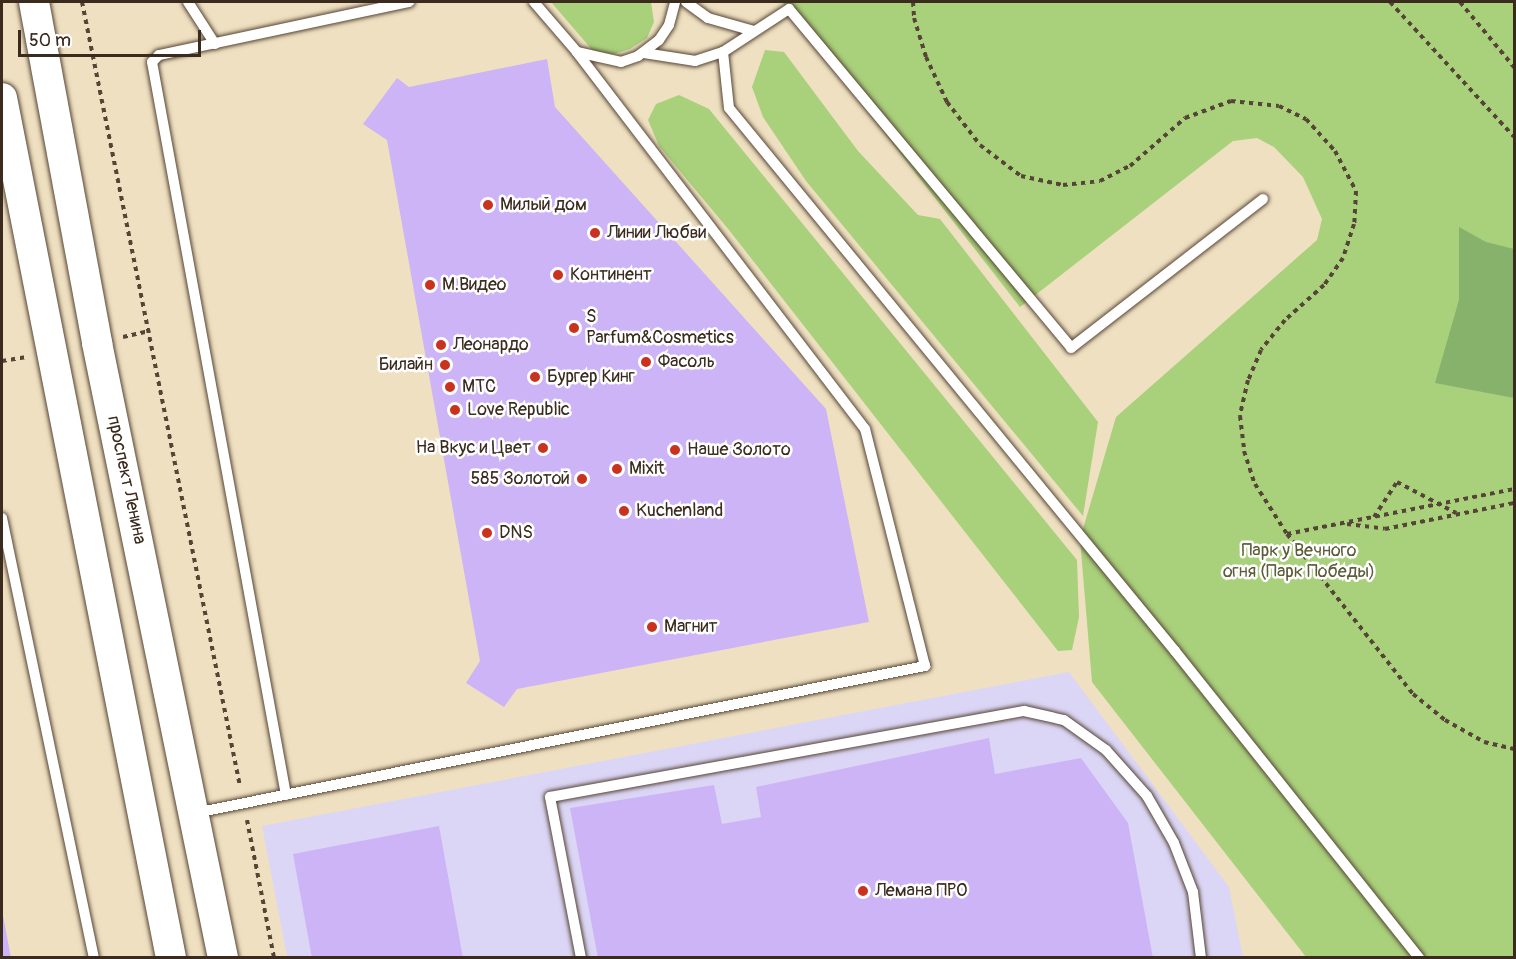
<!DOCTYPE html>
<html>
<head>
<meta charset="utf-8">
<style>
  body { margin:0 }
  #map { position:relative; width:1516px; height:959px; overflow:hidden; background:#efe0c1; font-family:Pangolin,sans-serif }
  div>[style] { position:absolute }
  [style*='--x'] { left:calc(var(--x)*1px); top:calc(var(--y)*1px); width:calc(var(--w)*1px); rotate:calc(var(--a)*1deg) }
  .built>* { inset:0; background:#dcd6f6 }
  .green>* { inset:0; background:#a9d07b }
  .forest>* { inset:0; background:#86b26b }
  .building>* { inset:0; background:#ccb4f6 }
  .path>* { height:4px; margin-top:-2px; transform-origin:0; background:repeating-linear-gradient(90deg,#564536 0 4.5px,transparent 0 9px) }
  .roads { filter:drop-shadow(0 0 2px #564536) drop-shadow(0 0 2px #564536) }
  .lane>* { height:10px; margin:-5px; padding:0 5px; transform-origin:5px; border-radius:5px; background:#fff }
  .secondary>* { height:30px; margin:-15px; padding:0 15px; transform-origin:15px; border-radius:15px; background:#fff }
  .dots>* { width:16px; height:16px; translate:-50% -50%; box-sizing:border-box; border:3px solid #fff; border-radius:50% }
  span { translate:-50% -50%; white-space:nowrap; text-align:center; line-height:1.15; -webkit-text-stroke:5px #fff; paint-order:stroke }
  .poi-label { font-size:18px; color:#3b2a1e }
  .left { translate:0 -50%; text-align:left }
  .right { translate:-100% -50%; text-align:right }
  .street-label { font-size:18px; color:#3b2a1e }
  .park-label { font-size:18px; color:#5c5c3a }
  .frame { position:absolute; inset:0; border:3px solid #3b2a1e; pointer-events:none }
  .scale { position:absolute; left:18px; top:30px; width:183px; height:27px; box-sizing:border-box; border:3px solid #3b2a1e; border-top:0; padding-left:8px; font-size:18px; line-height:21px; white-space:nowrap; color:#3b2a1e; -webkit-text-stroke:4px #fff; paint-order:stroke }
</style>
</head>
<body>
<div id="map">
  <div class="built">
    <i style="clip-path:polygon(1069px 672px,1229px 887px,1243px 957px,287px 957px,262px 826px)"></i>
  </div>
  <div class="green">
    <i style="clip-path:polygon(551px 2px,651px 2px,654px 22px,647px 38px,630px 49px,614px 54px,594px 52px)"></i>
    <i style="clip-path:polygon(782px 2px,1514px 2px,1514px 957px,1306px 957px,1092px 682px,1080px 539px,1116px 417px,1317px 240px,1322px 219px,1303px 177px,1274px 147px,1257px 138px,1233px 141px,1020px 307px)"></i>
    <i style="clip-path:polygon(765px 50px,784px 52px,858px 151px,918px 215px,940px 219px,1098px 422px,1083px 516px,806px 181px,763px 117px,752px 87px)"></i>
    <i style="clip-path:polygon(679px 95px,709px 109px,1077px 560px,1079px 617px,1072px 650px,1058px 651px,729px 230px,659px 146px,648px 120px,656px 104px)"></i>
  </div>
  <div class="forest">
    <i style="clip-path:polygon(1459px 227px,1486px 242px,1514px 249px,1514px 398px,1435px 383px,1459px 300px)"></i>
  </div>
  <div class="building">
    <i style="clip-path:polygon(547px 59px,555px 107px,826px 409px,869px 622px,517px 689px,504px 707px,466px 683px,480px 661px,387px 140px,363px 124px,397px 78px,409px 87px)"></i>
    <i style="clip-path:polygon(989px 738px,995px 774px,1081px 758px,1128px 823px,1153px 958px,598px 958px,570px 808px,714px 785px,722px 824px,761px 817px,756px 787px)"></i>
    <i style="clip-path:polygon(439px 826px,463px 958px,312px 958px,293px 854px)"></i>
    <i style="clip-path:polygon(2px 915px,3px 915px,11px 958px,2px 958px)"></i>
  </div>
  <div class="path">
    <i style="--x:82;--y:2;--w:800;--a:78.61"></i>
    <i style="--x:913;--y:2;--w:16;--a:86"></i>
    <i style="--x:914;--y:18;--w:41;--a:72.9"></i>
    <i style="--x:926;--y:57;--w:50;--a:65"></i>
    <i style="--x:947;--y:102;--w:54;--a:52.5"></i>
    <i style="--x:980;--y:145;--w:51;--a:37.1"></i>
    <i style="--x:1021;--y:176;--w:43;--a:12.1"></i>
    <i style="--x:1063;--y:185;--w:37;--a:-6"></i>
    <i style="--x:1100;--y:181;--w:34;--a:-27"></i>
    <i style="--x:1130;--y:166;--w:73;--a:-41.1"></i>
    <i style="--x:1185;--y:118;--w:49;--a:-20.3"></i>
    <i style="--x:1231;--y:101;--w:48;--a:5.9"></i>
    <i style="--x:1279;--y:106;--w:30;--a:26"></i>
    <i style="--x:1306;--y:119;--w:43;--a:47.8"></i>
    <i style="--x:1335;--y:151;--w:45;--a:62.3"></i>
    <i style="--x:1356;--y:191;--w:33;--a:93"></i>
    <i style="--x:1354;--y:224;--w:36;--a:108"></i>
    <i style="--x:1343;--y:258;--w:33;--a:125"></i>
    <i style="--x:1324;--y:285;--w:52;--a:138.1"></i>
    <i style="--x:1285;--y:320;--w:38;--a:129"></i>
    <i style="--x:1261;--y:350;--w:33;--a:113"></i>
    <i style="--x:1248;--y:380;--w:37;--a:103"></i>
    <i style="--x:1240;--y:416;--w:35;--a:83"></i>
    <i style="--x:1244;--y:451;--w:35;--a:72"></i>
    <i style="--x:1255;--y:484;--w:59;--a:57.4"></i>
    <i style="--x:1287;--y:534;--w:204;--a:51.8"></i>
    <i style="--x:1413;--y:694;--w:41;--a:39.1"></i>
    <i style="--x:1445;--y:720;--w:45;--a:29.4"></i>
    <i style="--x:1484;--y:742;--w:31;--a:13"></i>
    <i style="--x:1390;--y:2;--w:183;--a:47.4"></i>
    <i style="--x:1460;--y:2;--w:85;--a:50.3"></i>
    <i style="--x:123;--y:337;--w:28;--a:-13"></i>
    <i style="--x:2;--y:361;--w:25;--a:-9"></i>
    <i style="--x:1374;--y:517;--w:42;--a:-56.7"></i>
    <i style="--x:1397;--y:482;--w:67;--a:27.7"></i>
    <i style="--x:1347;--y:524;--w:38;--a:7"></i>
    <i style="--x:1385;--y:529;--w:132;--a:-11.4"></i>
    <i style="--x:1287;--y:534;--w:231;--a:-11.2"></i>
    <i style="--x:247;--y:820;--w:141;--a:78.9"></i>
  </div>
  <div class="roads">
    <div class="lane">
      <i style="--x:188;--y:2;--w:50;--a:57.3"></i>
      <i style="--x:686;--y:2;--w:27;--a:36"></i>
      <i style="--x:708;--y:18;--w:48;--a:15.8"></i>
      <i style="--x:577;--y:52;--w:45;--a:12.8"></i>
      <i style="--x:621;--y:62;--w:18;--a:-19"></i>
      <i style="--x:638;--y:56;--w:26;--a:-37"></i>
      <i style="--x:659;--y:40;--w:18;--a:-56"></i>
      <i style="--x:669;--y:25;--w:24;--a:-75"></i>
      <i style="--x:723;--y:52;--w:56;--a:83.9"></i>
      <i style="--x:729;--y:108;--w:703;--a:50.6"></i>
      <i style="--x:1175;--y:651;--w:392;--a:51.5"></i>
      <i style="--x:644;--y:53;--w:52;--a:8.9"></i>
      <i style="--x:695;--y:61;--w:29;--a:-18"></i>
      <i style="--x:723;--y:52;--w:79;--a:-33.1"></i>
      <i style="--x:789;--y:9;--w:441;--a:50.2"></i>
      <i style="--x:1071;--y:348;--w:243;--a:-37.8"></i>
      <i style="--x:2;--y:518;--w:450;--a:78.2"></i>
      <i style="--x:286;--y:795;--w:745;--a:-100.36"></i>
      <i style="--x:152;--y:62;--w:10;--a:-45"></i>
      <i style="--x:159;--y:55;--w:256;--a:-12"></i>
      <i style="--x:195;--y:813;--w:745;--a:-11.39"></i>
      <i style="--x:925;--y:666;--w:244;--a:-104.2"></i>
      <i style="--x:865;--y:429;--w:474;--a:-127.4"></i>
      <i style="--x:577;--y:52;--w:66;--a:-130.7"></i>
      <i style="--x:581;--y:958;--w:164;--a:-100.9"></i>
      <i style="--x:550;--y:797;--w:482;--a:-10.3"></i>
      <i style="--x:1024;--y:711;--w:41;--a:12.7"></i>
      <i style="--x:1064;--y:720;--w:52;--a:35.5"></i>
      <i style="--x:1106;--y:750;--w:62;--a:48.3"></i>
      <i style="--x:1147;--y:796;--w:54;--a:60.1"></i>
      <i style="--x:1174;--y:843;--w:53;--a:68.8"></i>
      <i style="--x:1193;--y:892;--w:66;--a:83.1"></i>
    </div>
    <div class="secondary">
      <i style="--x:34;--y:2;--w:347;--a:79.5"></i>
      <i style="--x:97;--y:343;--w:628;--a:78.42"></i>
      <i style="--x:2;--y:98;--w:876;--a:78.88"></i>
    </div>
  </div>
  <div class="dots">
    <i style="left:488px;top:205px;background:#c8321e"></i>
    <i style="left:595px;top:233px;background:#c8321e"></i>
    <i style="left:558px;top:275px;background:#c8321e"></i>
    <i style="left:430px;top:285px;background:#c8321e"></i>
    <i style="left:574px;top:328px;background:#c8321e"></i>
    <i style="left:441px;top:345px;background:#c8321e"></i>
    <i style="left:646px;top:362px;background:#c8321e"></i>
    <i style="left:445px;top:365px;background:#c8321e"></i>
    <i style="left:535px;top:377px;background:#c8321e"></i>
    <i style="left:450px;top:387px;background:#c8321e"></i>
    <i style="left:455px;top:410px;background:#c8321e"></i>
    <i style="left:543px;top:448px;background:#c8321e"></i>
    <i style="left:675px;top:450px;background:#c8321e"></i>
    <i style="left:617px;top:469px;background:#c8321e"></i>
    <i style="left:582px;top:479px;background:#c8321e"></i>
    <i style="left:624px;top:511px;background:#c8321e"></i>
    <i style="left:487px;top:533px;background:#c8321e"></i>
    <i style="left:652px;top:627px;background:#c8321e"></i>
    <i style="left:863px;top:891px;background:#c8321e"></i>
  </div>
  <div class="poi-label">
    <span class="left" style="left:500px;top:205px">Милый дом</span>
    <span class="left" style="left:607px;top:233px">Линии Любви</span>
    <span class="left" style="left:570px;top:275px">Континент</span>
    <span class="left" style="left:442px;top:285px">М.Видео</span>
    <span class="left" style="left:586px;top:328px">S<br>Parfum&amp;Cosmetics</span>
    <span class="left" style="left:453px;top:345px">Леонардо</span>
    <span class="left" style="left:658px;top:362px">Фасоль</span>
    <span class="right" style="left:433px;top:365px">Билайн</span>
    <span class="left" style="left:547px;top:377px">Бургер Кинг</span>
    <span class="left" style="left:462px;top:387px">МТС</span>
    <span class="left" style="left:467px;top:410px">Love Republic</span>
    <span class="right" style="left:531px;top:448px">На Вкус и Цвет</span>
    <span class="left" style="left:687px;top:450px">Наше Золото</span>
    <span class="left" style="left:629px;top:469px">Mixit</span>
    <span class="right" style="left:570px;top:479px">585 Золотой</span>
    <span class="left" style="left:636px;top:511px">Kuchenland</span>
    <span class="left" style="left:499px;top:533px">DNS</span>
    <span class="left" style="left:664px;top:627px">Магнит</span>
    <span class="left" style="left:875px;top:891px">Лемана ПРО</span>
  </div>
  <div class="street-label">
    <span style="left:126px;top:480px;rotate:78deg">проспект Ленина</span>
  </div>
  <div class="park-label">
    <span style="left:1299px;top:562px">Парк у Вечного<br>огня (Парк Победы)</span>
  </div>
  <div class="frame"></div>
  <div class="scale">50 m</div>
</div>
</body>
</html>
